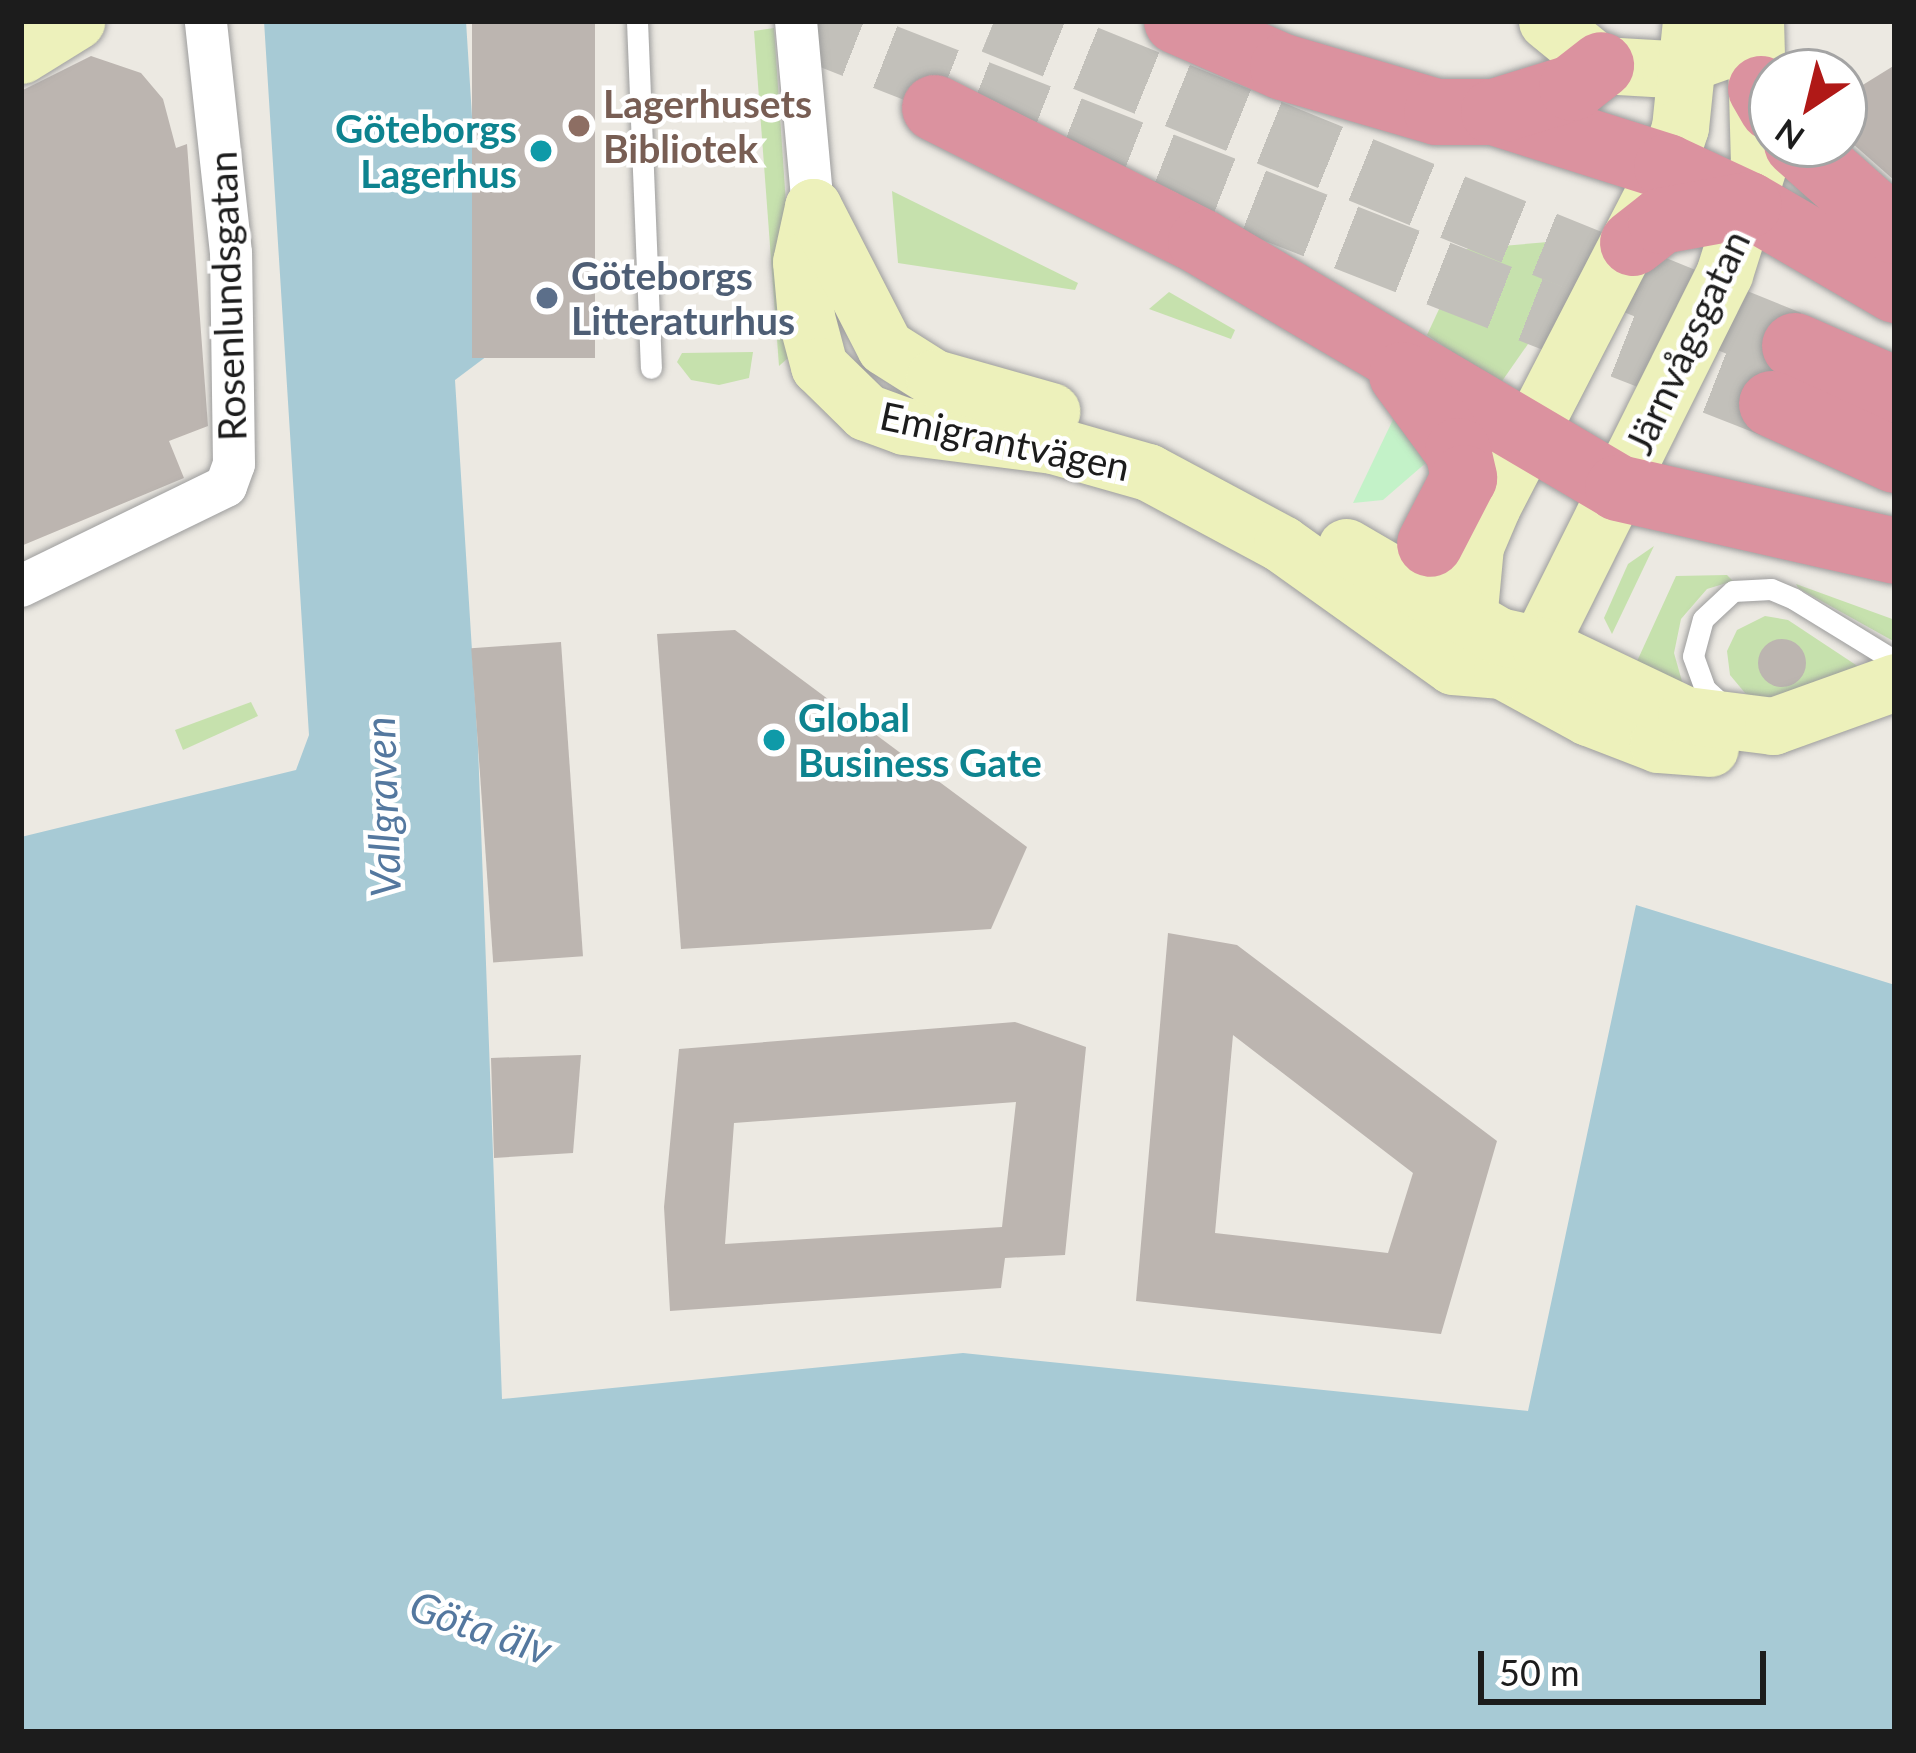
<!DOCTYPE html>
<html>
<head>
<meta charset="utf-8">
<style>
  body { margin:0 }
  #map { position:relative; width:1916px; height:1753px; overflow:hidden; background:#ece9e2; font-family:Lato,sans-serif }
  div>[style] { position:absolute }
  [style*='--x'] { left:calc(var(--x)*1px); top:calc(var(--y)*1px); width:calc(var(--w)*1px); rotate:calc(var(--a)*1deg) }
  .grass>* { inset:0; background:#c6e1ad }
  .park>* { inset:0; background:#c3f2c8 }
  .water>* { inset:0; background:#a7cad5 }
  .building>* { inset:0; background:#bcb5b0; transform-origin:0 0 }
  .round { border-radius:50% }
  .highway-tunnel>* { height:66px; margin-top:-33px; transform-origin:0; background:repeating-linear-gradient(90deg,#c2c0ba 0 66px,transparent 0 99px) }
  .roads { filter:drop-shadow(0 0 3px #9d9d9d) drop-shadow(0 0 3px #9d9d9d) }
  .lane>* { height:21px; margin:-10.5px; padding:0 10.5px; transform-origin:10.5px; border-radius:10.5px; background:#fff }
  .street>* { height:42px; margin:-21px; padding:0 21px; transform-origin:21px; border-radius:21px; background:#fff }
  .secondary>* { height:57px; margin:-28.5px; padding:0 28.5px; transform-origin:28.5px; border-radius:28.5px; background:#edf1bb }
  .highway>* { height:66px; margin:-33px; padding:0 33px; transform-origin:33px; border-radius:33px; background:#db929f }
  .dots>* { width:33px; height:33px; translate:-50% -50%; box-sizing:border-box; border:6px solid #fff; border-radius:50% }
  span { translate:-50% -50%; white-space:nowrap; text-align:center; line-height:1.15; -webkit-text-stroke:9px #fff; paint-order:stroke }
  .education-label { font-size:39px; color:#785e54; font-weight:700 }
  .left { translate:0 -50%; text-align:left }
  .culture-label { font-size:39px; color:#0d838f; font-weight:700 }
  .right { translate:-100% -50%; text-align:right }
  .service-label { font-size:39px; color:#4e5e75; font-weight:700 }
  .street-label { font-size:39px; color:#1c1c1c }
  .water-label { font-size:42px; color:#54789f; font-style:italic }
  .frame { position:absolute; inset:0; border:24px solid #1c1c1c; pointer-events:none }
  .north { position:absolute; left:1748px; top:48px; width:120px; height:120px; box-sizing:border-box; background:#fff; border:3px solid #a4a4a4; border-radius:50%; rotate:215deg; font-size:33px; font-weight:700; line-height:48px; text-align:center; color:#1c1c1c }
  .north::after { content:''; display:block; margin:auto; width:42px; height:54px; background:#b01917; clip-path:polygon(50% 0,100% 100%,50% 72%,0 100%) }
  .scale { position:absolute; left:1478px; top:1651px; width:288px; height:54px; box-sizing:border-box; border:6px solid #1c1c1c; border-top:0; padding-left:15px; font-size:36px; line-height:42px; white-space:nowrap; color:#1c1c1c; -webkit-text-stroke:9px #fff; paint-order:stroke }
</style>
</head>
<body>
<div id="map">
  <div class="grass">
    <i style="clip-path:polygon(774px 28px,796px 351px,779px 366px,754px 31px)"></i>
    <i style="clip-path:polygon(892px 191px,1078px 283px,1075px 290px,898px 263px)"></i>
    <i style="clip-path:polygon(1548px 242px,1574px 249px,1535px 334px,1500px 384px,1427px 335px,1467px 249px)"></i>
    <i style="clip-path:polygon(1169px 292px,1235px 330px,1231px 339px,1149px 309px)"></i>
    <i style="clip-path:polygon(753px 352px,749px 378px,719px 385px,691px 380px,677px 362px,682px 353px)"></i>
    <i style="clip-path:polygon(1654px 546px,1612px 634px,1604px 618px,1628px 564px)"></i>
    <i style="clip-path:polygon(1727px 575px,1733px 581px,1707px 589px,1681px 619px,1674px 653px,1683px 685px,1633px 670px,1676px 576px)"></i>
    <i style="clip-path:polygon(1796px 584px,1895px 620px,1895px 642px,1798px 588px)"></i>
    <i style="clip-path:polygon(1765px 616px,1788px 620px,1859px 667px,1792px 696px,1758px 700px,1745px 693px,1730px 675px,1727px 651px,1737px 630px)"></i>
    <i style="clip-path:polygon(251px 702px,258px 716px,183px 750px,175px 730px)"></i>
  </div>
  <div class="park">
    <i style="clip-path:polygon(1400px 405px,1435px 455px,1383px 500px,1353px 503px)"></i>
  </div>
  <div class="water">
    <i style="clip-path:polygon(264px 21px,466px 21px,487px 356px,455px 380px,478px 746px,502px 1399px,963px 1353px,1528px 1411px,1636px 905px,1895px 985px,1895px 1732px,21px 1732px,21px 837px,296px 770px,309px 735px)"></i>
  </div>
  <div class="building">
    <i style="left:472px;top:21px;width:123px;height:337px"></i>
    <i style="clip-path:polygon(91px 56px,141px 73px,163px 99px,176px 148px,187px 144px,208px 426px,169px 441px,184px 478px,21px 546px,21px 91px)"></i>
    <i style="clip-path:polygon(1895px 65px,1895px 181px,1844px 136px,1853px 91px)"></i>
    <i style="clip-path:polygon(735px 630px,1027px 847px,991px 929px,681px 949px,657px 634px)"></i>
    <i class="round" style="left:1758px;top:639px;width:48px;height:48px"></i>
    <i style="left:561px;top:642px;width:315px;height:90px;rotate:86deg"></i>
    <i style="clip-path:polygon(evenodd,1168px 933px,1237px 945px,1497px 1141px,1441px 1334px,1136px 1301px,1168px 933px,1233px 1035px,1413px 1173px,1388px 1253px,1215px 1233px,1233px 1035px)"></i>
    <i style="clip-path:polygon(evenodd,1015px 1022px,1086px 1047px,1065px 1255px,1005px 1258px,1001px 1288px,670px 1311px,664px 1207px,679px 1049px,1015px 1022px,1016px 1102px,1002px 1227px,725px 1244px,734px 1123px,1016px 1102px)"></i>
    <i style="clip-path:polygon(581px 1055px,573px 1153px,494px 1158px,491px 1058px)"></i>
  </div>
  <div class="highway-tunnel">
    <i style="--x:793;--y:21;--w:1051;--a:21.37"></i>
    <i style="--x:994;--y:21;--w:864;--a:22.08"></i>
  </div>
  <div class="roads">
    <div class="lane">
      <i style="--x:637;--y:21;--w:347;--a:87.7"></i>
      <i style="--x:1723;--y:705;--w:24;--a:-138"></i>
      <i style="--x:1705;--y:689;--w:35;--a:-110"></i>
      <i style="--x:1693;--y:656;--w:38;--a:-75"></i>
      <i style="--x:1703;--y:619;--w:41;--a:-43"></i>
      <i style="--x:1733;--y:591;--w:38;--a:-3"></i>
      <i style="--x:1771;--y:589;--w:25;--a:23"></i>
      <i style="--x:1794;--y:599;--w:119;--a:31.5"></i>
    </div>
    <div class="street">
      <i style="--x:796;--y:21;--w:187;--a:84.8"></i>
      <i style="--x:21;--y:586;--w:228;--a:-26"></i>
      <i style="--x:226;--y:486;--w:23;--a:-70"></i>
      <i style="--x:234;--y:464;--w:211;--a:-90.8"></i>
      <i style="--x:231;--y:253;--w:233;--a:-96.2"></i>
    </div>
    <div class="secondary">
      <i style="--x:1547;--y:21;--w:70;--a:39.2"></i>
      <i style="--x:1601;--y:65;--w:69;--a:3.3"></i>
      <i style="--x:1670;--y:69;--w:54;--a:-19.4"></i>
      <i style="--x:1691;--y:21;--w:107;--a:95.9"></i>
      <i style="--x:1680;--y:127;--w:42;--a:108"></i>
      <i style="--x:1667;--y:167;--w:382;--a:117.3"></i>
      <i style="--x:1492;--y:506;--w:43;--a:113"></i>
      <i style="--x:1475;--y:546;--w:74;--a:95.4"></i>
      <i style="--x:1468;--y:620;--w:18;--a:77"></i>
      <i style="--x:1472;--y:638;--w:44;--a:46.8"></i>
      <i style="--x:1502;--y:670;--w:98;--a:28.7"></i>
      <i style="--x:1588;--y:717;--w:75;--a:21.1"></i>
      <i style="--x:1658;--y:744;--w:52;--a:4.4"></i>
      <i style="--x:21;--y:55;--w:65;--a:-31.7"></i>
      <i style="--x:813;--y:207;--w:56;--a:102.3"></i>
      <i style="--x:801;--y:262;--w:55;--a:84.8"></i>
      <i style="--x:806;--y:317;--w:51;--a:75.1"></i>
      <i style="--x:819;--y:366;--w:66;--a:44.4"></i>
      <i style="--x:866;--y:412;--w:40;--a:20.2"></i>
      <i style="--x:904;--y:426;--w:150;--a:7.3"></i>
      <i style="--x:1053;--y:445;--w:99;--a:15.9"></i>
      <i style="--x:1148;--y:472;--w:152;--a:28.2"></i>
      <i style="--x:1282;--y:544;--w:210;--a:35.5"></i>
      <i style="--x:1453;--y:666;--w:49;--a:4.7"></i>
      <i style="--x:1502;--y:670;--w:45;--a:-34"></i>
      <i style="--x:1539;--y:645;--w:415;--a:-63.5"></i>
      <i style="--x:1724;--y:274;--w:116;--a:-72.5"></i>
      <i style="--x:1759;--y:163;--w:142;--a:-91.6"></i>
      <i style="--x:813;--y:207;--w:157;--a:62.8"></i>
      <i style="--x:885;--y:347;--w:58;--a:32.3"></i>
      <i style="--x:934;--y:378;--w:122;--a:15.8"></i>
      <i style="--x:1346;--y:547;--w:177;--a:30.2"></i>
      <i style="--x:1499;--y:636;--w:41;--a:12.7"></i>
      <i style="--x:1539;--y:645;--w:163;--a:25.5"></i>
      <i style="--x:1686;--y:715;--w:88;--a:7.2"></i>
      <i style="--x:1773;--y:726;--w:130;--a:-19.8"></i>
    </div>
    <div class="highway">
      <i style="--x:1177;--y:21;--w:116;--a:23.5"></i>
      <i style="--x:1283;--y:67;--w:160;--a:16.3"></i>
      <i style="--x:1437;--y:112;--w:57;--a:0"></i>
      <i style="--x:1494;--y:112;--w:182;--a:17.6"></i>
      <i style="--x:1667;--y:167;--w:90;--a:24.9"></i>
      <i style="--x:1749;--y:205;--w:169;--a:30.2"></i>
      <i style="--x:1761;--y:89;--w:22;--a:60"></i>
      <i style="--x:935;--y:108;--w:298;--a:26.7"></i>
      <i style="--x:1201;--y:242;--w:484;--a:30.5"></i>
      <i style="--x:1618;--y:488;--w:284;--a:12.8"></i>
      <i style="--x:1494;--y:112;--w:82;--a:-17.1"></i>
      <i style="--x:1572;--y:88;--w:37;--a:-38"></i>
      <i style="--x:1797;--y:144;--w:131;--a:41.6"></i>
      <i style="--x:1633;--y:243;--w:36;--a:-38"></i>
      <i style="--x:1661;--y:221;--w:89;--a:-10.3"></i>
      <i style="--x:1795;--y:346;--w:109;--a:23.7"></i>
      <i style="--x:1402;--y:375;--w:94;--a:53.6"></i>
      <i style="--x:1458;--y:451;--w:28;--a:77"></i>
      <i style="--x:1464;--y:478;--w:74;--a:117.3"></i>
      <i style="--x:1772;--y:404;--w:135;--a:24.5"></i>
    </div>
  </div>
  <div class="dots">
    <i style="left:579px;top:126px;background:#8d6e63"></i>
    <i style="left:541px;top:151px;background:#0f9aa8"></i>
    <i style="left:547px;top:298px;background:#5c6f8a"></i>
    <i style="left:774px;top:740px;background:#0f9aa8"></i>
  </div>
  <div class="education-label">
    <span class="left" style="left:603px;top:126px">Lagerhusets<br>Bibliotek</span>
  </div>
  <div class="culture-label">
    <span class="right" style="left:517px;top:151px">Göteborgs<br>Lagerhus</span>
    <span class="left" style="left:798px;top:740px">Global<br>Business Gate</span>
  </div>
  <div class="service-label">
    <span class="left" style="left:571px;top:298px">Göteborgs<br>Litteraturhus</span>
  </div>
  <div class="street-label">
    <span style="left:227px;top:296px;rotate:-92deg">Rosenlundsgatan</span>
    <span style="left:1687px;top:342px;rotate:-65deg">Järnvågsgatan</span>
    <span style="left:1005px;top:441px;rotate:12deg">Emigrantvägen</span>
  </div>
  <div class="water-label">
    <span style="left:382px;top:807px;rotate:-92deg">Vallgraven</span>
    <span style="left:481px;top:1627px;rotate:19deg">Göta älv</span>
  </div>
  <div class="frame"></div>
  <div class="north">N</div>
  <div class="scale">50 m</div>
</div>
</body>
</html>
